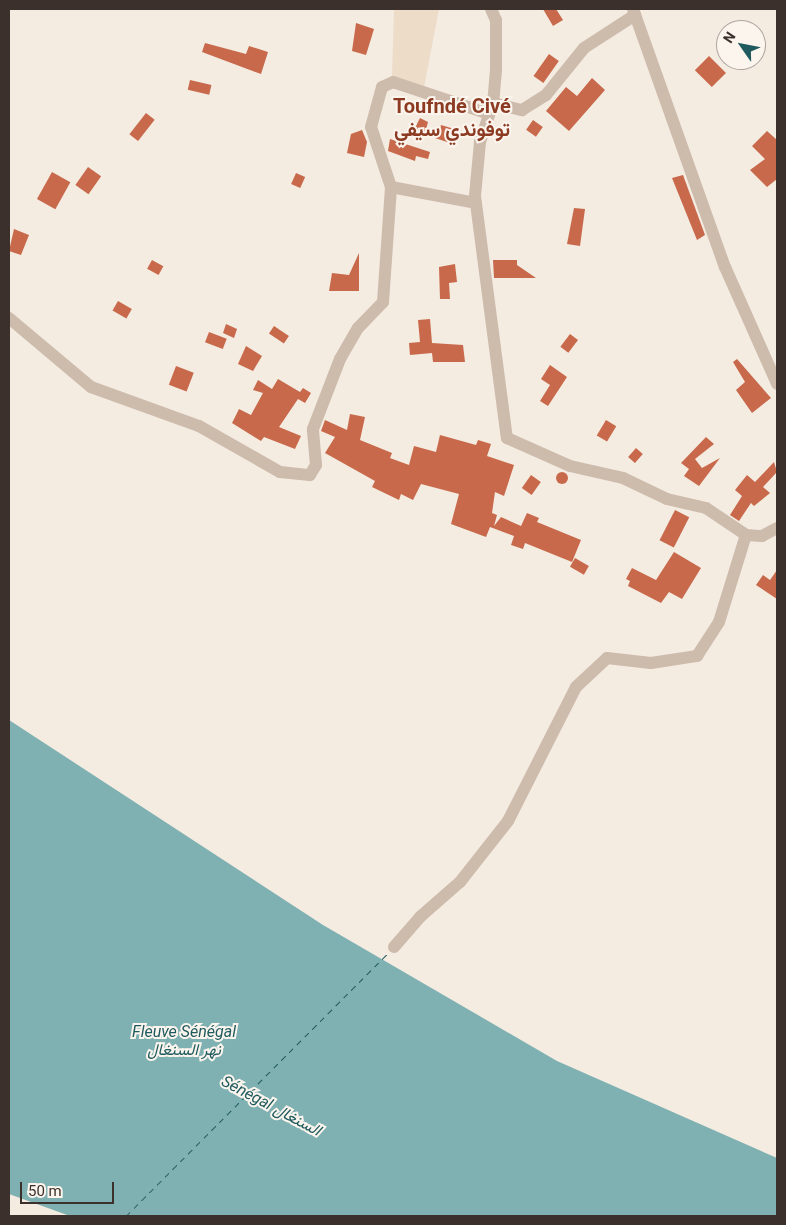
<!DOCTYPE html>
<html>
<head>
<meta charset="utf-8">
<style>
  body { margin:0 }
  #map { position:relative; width:786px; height:1225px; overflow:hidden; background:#f4ebe1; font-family:Roboto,Vazirmatn,sans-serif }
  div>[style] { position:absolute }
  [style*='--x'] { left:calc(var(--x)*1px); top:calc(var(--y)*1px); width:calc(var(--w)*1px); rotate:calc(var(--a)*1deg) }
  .plaza>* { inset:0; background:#ecdcc8 }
  .water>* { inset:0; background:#7fb0b2 }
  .ferry>* { height:1px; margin-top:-0.5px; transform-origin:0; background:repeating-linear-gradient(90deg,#1f5a5e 0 6px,transparent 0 11px) }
  .building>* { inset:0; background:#c8694b; transform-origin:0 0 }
  .round { border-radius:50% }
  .minor>* { height:12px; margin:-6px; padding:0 6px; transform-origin:6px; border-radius:6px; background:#cdbbac }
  span { translate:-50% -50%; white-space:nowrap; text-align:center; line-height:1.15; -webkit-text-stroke:4px #fbf5ee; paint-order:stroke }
  .water-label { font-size:16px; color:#1f5a5e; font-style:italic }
  .district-label { font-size:20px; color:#8c3b22; font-weight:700 }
  .frame { position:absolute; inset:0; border:10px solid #3b302b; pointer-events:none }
  .north { position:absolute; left:716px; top:20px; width:50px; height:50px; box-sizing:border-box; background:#fbf5ee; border:1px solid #aea6a0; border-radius:50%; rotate:303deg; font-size:14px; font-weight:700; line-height:20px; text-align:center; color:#3b302b }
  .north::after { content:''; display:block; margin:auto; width:18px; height:22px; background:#1f5a5e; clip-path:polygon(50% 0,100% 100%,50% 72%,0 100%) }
  .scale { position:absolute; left:20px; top:1182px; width:94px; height:22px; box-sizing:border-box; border:2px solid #3b302b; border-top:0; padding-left:6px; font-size:15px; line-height:18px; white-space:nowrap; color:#3b302b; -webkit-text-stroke:4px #fbf5ee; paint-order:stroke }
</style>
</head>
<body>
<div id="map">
  <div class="plaza">
    <i style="clip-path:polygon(394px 9px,439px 9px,424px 87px,392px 79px)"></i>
  </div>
  <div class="water">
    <i style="clip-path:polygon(9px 720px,323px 925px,557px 1061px,777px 1158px,777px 1216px,70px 1216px,9px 1194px)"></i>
  </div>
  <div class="ferry">
    <i style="--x:126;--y:1216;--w:374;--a:-45.1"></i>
  </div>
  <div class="building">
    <i style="clip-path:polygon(543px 9px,556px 9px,563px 20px,553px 26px)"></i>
    <i style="clip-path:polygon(356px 23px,374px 29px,366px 55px,352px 51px)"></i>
    <i style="clip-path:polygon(205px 43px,246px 54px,249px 46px,268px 52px,261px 74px,202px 52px)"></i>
    <i style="left:549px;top:54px;width:12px;height:27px;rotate:35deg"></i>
    <i style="left:709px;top:56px;width:24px;height:20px;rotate:45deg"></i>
    <i style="clip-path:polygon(592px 78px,605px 90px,569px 131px,546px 111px,566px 87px,577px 96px)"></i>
    <i style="left:190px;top:80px;width:22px;height:10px;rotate:13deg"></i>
    <i style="left:146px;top:113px;width:11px;height:27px;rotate:38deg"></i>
    <i style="clip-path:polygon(420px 118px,428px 122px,425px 133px,415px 128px)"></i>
    <i style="left:533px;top:120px;width:12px;height:12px;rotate:35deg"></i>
    <i style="clip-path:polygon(441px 125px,461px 131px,453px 144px,435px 138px)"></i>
    <i style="clip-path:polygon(362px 130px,367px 142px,364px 157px,347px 153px,351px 134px)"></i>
    <i style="clip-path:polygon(767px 131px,777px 140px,777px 179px,767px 187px,750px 170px,765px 159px,752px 146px)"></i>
    <i style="clip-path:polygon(390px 139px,430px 152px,428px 159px,416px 156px,415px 161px,388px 151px)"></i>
    <i style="left:88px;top:167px;width:16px;height:22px;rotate:35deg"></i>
    <i style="left:52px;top:172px;width:21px;height:31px;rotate:29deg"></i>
    <i style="left:296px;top:173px;width:10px;height:12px;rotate:24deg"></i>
    <i style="clip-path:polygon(683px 175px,705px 235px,697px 240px,672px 178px)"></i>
    <i style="clip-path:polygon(574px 208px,585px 209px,580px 246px,567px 244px)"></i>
    <i style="clip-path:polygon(14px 229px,29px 235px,21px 255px,9px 251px)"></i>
    <i style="clip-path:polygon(359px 253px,359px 291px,329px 291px,332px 273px,349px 275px)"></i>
    <i style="left:152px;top:260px;width:13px;height:10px;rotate:29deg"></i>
    <i style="clip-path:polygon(493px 260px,517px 260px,517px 265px,536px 278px,494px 278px)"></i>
    <i style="clip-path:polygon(455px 264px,457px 282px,449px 283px,450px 299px,440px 299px,439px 267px)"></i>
    <i style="left:118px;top:301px;width:16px;height:11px;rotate:30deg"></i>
    <i style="clip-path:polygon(430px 319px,432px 343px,463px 345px,465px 362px,433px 362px,432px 353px,410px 355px,409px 343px,420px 342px,418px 320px)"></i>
    <i style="clip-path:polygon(226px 324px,237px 329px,234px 338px,223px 333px)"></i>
    <i style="left:274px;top:326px;width:18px;height:9px;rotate:34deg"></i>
    <i style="left:209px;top:332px;width:19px;height:11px;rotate:21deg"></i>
    <i style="left:570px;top:334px;width:10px;height:16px;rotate:37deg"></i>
    <i style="clip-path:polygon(246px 346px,262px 356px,253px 371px,238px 364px)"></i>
    <i style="clip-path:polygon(737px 359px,771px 398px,752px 413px,736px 390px,745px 382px,733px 362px)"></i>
    <i style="clip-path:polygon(550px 365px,567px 377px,548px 406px,540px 401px,550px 385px,541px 379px)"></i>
    <i style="left:176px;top:366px;width:19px;height:20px;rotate:21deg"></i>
    <i style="clip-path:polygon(278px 379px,300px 392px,303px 388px,311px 393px,305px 403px,298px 399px,279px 427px,301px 436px,295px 449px,264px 437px,261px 441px,232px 423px,239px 409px,251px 415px,263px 393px,253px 390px,258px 380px,272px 389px)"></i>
    <i style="clip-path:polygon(350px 414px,365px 417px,360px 440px,392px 453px,390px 458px,409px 465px,414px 446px,436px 452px,440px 435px,476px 445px,478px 440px,491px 444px,487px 456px,514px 465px,504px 496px,495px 492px,492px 513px,497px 515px,494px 526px,501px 517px,521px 526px,527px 513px,539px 518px,537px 522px,581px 540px,572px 562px,525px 543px,523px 549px,511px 545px,514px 536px,490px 527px,486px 537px,451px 524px,459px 494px,421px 484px,413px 500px,401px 494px,399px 500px,372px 487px,375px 481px,325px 453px,335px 437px,321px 431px,325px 420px,347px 430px)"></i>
    <i style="left:606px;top:420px;width:12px;height:18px;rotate:31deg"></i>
    <i style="clip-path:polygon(706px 437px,714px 444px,695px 459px,702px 468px,720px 458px,699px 486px,684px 476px,689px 469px,681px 463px)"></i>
    <i style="left:636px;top:448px;width:9px;height:12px;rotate:41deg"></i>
    <i style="clip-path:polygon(774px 462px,777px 472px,763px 487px,770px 493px,754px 506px,751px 503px,739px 521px,730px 515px,742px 496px,735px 490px,747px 475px,755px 482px)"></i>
    <i class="round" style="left:556px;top:472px;width:12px;height:12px"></i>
    <i style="left:531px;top:475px;width:12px;height:16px;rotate:35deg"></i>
    <i style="left:675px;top:510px;width:16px;height:34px;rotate:27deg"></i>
    <i style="clip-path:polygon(674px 552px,701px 568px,682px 599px,669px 592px,661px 603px,628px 586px,630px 581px,626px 579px,632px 568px,656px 580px)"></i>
    <i style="left:575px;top:558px;width:16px;height:10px;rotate:30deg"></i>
    <i style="clip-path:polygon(777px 570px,777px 599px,756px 585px,763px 575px,770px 580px)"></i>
  </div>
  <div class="minor">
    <i style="--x:491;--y:9;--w:12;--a:66"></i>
    <i style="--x:496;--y:20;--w:50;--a:90"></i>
    <i style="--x:496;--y:70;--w:33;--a:95"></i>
    <i style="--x:493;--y:103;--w:41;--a:108.4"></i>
    <i style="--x:480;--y:142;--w:54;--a:95.3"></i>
    <i style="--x:475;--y:196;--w:244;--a:82.5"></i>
    <i style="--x:507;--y:438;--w:69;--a:24"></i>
    <i style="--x:570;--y:466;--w:54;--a:12.8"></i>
    <i style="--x:623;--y:478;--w:49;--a:25.5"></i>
    <i style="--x:667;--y:499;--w:40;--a:13"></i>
    <i style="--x:706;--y:508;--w:48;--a:34"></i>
    <i style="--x:746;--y:535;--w:16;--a:4"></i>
    <i style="--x:762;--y:536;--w:17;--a:-28"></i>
    <i style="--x:633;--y:9;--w:274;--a:70.4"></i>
    <i style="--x:725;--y:267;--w:128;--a:66"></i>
    <i style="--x:493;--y:103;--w:30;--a:14"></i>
    <i style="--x:522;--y:110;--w:28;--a:-32"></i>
    <i style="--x:546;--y:95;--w:60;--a:-51"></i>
    <i style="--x:584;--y:48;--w:61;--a:-32.9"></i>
    <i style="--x:391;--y:187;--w:86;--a:10.7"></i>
    <i style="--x:9;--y:318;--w:107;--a:40.1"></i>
    <i style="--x:91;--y:387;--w:115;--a:19.9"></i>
    <i style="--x:199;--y:426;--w:93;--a:29.6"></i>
    <i style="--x:280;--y:472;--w:30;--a:6"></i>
    <i style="--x:310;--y:475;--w:12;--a:-59"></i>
    <i style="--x:316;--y:465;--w:36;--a:-95"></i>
    <i style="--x:313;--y:429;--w:75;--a:-68.9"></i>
    <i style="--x:340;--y:359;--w:36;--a:-60"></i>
    <i style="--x:358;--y:328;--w:36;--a:-46"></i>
    <i style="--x:383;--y:302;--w:115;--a:-86"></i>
    <i style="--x:391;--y:187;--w:63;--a:-108.4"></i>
    <i style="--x:371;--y:127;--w:41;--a:-74.6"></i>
    <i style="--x:382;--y:87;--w:12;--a:-24"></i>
    <i style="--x:393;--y:82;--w:101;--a:18.4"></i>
    <i style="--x:394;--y:947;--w:40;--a:-49"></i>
    <i style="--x:420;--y:917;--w:53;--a:-41.2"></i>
    <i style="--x:460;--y:882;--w:78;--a:-51.8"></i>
    <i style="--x:508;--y:821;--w:150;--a:-63.1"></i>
    <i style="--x:576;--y:687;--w:42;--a:-43.1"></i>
    <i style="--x:607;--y:658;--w:44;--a:6.5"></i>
    <i style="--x:651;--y:663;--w:47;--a:-8.7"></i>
    <i style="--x:697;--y:656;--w:40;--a:-57.1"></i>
    <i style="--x:719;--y:622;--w:91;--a:-72.8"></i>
  </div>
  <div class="water-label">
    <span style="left:184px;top:1041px">Fleuve Sénégal<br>نهر السنغال</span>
    <span style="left:271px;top:1106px;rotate:28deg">Sénégal السنغال</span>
  </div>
  <div class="district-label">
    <span style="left:452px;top:118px">Toufndé Civé<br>توفوندي سيفي</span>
  </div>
  <div class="frame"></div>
  <div class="north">N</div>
  <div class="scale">50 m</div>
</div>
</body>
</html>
